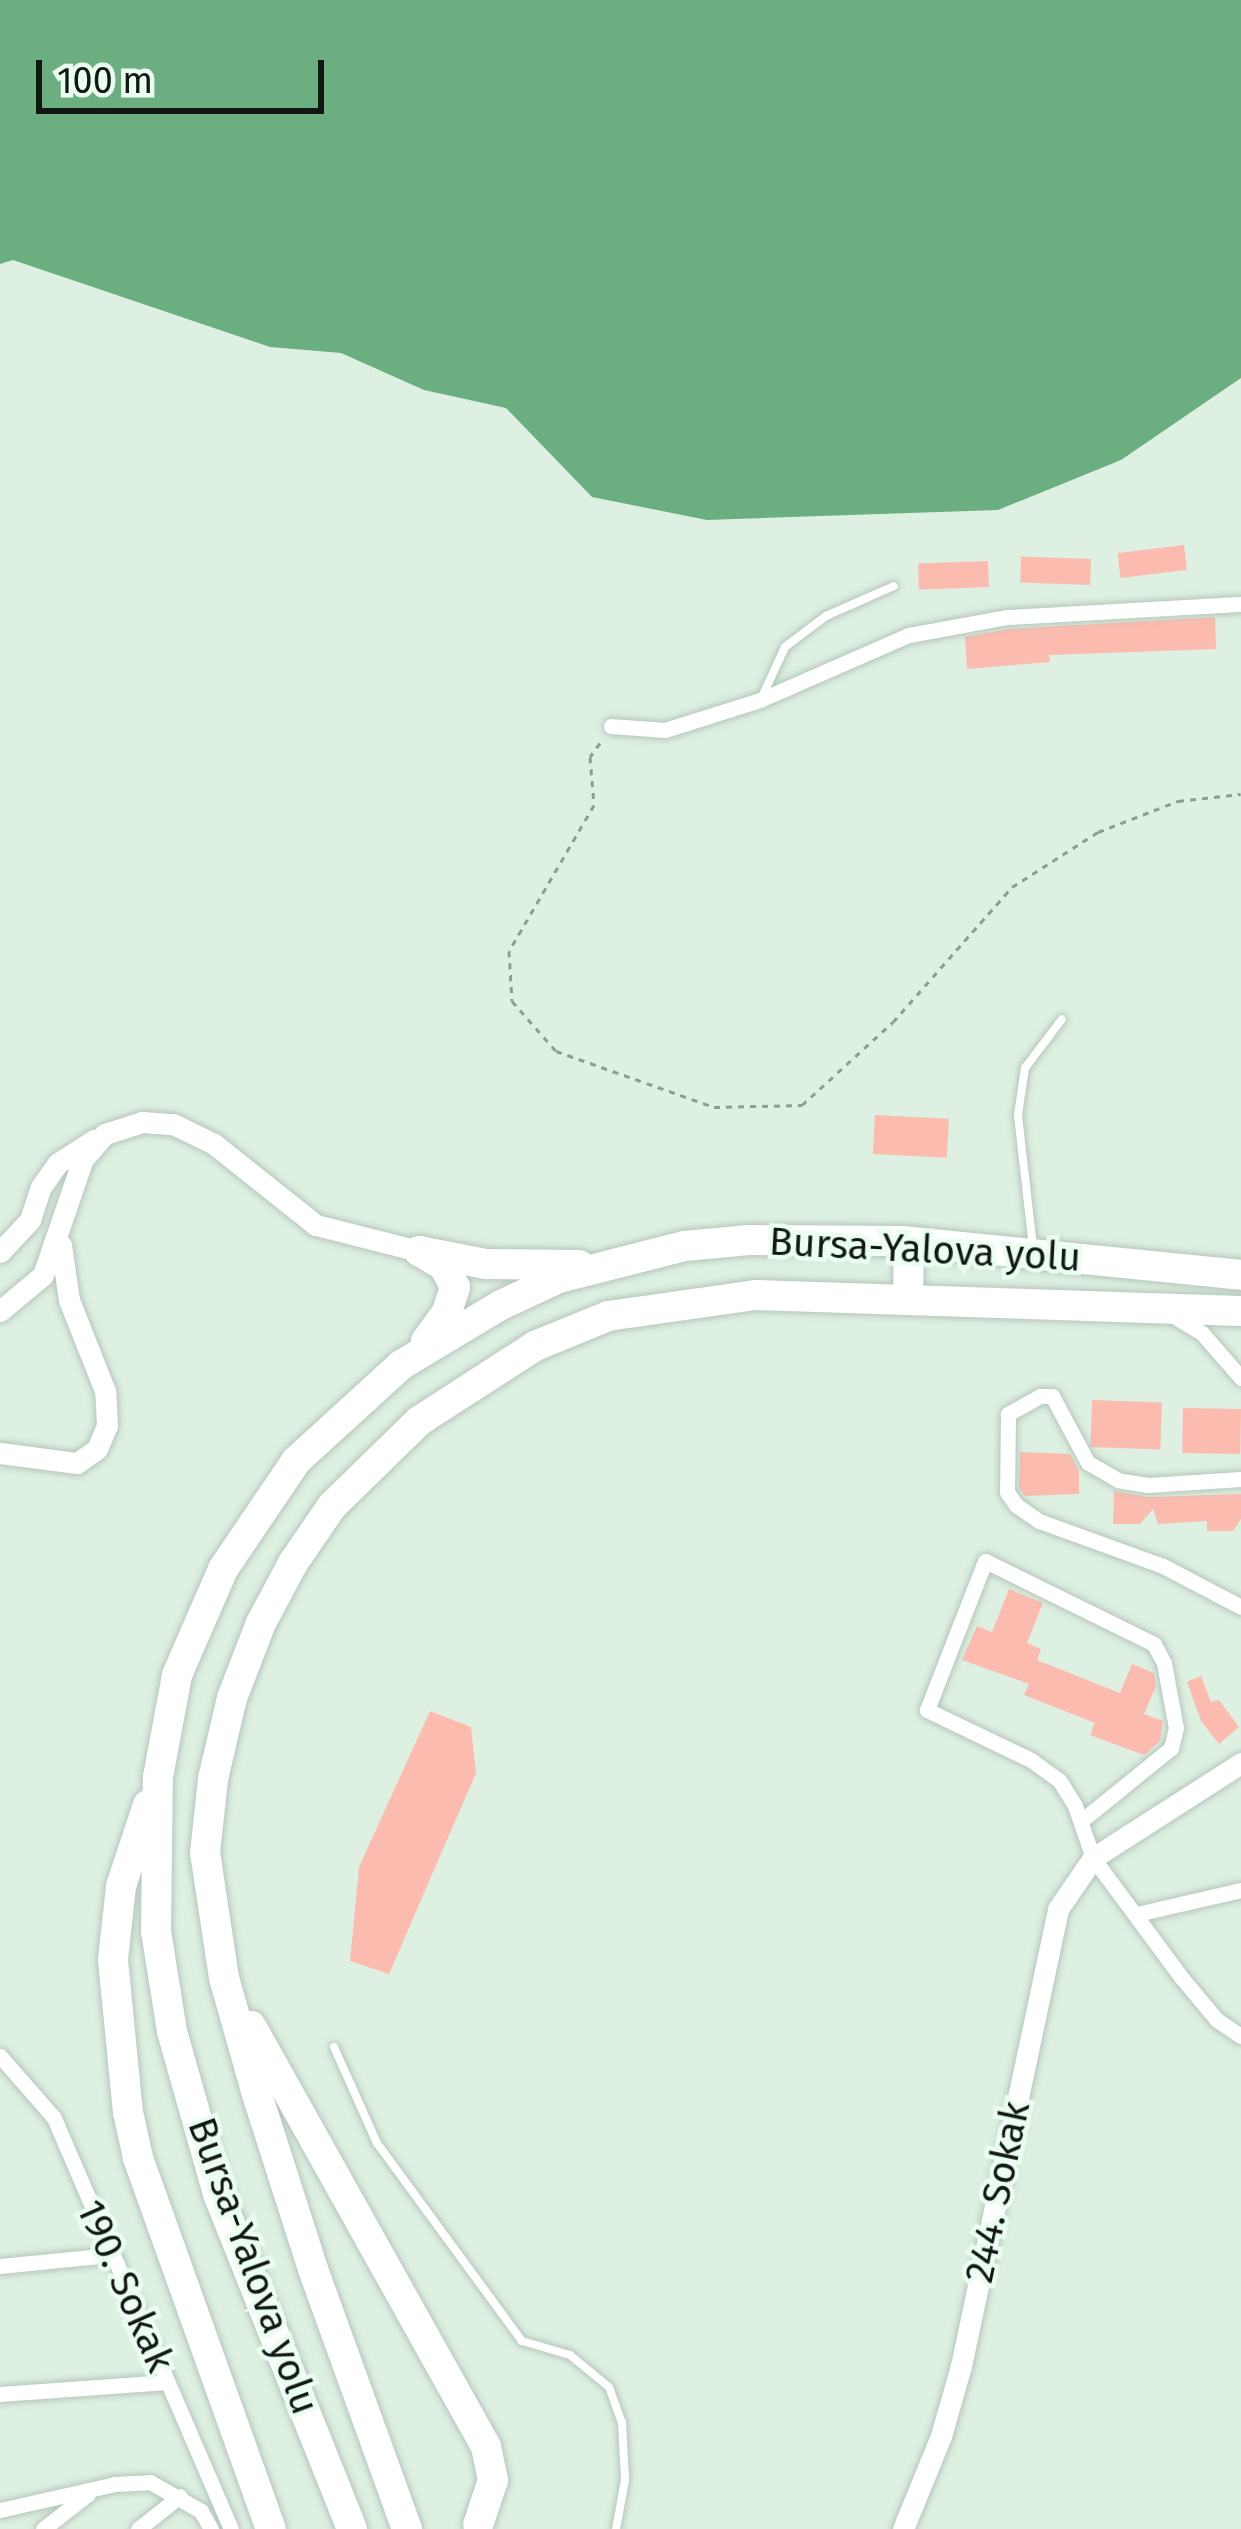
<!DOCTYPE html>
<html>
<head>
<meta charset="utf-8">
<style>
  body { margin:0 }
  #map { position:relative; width:1241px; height:2529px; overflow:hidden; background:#def0e2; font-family:"Fira Sans",sans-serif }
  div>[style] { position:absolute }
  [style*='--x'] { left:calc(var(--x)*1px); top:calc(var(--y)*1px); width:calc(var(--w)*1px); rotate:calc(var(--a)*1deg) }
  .water>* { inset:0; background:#6bae80 }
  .building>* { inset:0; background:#fcbbaf; transform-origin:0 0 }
  .path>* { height:3px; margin-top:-1.5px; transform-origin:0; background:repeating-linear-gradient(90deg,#8e9c91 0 6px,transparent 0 12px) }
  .roads { filter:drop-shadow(0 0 3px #b6c7bb) drop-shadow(0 0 3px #b6c7bb) }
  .lane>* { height:8px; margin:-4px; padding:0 4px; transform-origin:4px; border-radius:4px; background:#fff }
  .street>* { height:15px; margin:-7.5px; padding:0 7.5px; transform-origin:7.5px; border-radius:7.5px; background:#fff }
  .secondary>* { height:21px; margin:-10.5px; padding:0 10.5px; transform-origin:10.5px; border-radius:10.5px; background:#fff }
  .highway>* { height:30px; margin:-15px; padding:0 15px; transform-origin:15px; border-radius:15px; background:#fff }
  span { translate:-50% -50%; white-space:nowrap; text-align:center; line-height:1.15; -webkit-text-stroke:9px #ebfdf0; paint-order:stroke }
  .street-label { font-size:39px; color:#111712 }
  .scale { position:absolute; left:36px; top:60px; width:288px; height:54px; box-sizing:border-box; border:6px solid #111712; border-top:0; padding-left:15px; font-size:36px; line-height:42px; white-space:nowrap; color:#111712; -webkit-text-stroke:9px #ebfdf0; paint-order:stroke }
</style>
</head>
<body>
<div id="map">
  <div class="water">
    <i style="clip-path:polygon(0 0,1241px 0,1241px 378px,1121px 460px,998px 510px,707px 520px,592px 497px,506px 408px,424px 390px,341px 353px,270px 347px,13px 260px,0 264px)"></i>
  </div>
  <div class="building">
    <i style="left:1184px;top:545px;width:25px;height:67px;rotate:83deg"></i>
    <i style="left:1091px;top:559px;width:26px;height:70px;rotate:92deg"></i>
    <i style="left:988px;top:561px;width:26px;height:70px;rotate:88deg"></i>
    <i style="clip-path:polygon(1215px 617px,1216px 649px,1049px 655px,1050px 662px,967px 669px,965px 637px,1008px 629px)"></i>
    <i style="left:875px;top:1115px;width:74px;height:39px;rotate:3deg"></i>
    <i style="left:1092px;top:1400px;width:70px;height:47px;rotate:2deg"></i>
    <i style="left:1183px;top:1408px;width:58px;height:45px;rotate:1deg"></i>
    <i style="clip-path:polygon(1020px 1452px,1070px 1454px,1079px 1471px,1079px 1494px,1025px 1496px,1019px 1488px)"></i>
    <i style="clip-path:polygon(1114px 1491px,1148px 1497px,1241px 1494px,1241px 1519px,1233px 1531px,1207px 1531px,1207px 1521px,1158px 1524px,1153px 1509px,1140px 1524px,1113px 1524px)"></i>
    <i style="clip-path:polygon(1009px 1589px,1043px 1603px,1027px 1643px,1041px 1649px,1037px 1660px,1120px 1693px,1132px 1664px,1154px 1673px,1156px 1686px,1144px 1714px,1163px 1721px,1160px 1741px,1144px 1755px,1090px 1735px,1095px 1723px,1024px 1695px,1029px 1684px,962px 1660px,977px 1626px,992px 1632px)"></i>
    <i style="clip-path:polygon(1201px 1676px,1211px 1702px,1219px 1700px,1239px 1727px,1219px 1744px,1201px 1721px,1187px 1682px)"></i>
    <i style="clip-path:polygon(430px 1711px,471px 1727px,476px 1773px,389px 1974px,350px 1961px,359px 1867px)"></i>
  </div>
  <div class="path">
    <i style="--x:600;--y:743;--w:17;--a:126"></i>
    <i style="--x:590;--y:757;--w:48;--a:85.2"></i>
    <i style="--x:594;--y:805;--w:169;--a:120.2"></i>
    <i style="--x:509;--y:951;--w:50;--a:86.6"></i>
    <i style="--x:512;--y:1001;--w:67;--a:48.7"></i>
    <i style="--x:556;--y:1051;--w:168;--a:19.5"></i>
    <i style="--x:714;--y:1107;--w:88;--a:-1.3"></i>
    <i style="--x:802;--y:1105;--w:123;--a:-42.4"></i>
    <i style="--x:893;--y:1022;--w:180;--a:-48.6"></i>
    <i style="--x:1012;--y:887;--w:102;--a:-32.6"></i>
    <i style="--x:1098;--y:832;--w:86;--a:-21.2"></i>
    <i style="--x:1178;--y:801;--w:63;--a:-6.3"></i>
  </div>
  <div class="roads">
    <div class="lane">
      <i style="--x:761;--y:699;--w:57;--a:-65.2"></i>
      <i style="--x:785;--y:647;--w:51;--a:-37.1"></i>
      <i style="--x:826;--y:616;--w:74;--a:-23.8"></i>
      <i style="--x:1033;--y:1247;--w:133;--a:-96.5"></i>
      <i style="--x:1018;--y:1115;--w:48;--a:-81.5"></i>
      <i style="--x:1025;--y:1068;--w:61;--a:-52.9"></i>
      <i style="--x:334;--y:2047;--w:105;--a:65.9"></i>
      <i style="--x:377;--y:2143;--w:245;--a:53.8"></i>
      <i style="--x:522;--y:2341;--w:50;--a:16.3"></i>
      <i style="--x:570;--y:2355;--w:50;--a:39.4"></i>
      <i style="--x:609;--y:2387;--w:37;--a:70"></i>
      <i style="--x:622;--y:2422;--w:58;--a:87"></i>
      <i style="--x:625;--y:2480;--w:50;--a:100.4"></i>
    </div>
    <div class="street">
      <i style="--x:611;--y:726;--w:54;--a:4.2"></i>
      <i style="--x:665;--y:730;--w:100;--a:-17.5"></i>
      <i style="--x:760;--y:700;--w:163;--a:-23.6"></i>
      <i style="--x:909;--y:635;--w:100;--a:-10.4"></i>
      <i style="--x:1007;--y:617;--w:234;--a:-3.2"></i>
      <i style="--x:1172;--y:1315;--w:35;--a:31"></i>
      <i style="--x:1202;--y:1333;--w:60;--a:49.1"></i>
      <i style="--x:1241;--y:1479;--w:93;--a:176.3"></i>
      <i style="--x:1148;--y:1485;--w:30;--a:-171"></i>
      <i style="--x:1118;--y:1480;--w:34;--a:-150"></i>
      <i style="--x:1088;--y:1463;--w:76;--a:-118.2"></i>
      <i style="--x:1052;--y:1396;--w:12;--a:180"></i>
      <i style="--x:1040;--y:1396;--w:37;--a:151"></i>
      <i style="--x:1008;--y:1414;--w:78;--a:90.7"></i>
      <i style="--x:1007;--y:1492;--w:16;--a:55"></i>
      <i style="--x:1016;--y:1505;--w:28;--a:35"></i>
      <i style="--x:1039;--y:1521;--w:132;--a:19.9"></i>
      <i style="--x:1163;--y:1566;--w:88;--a:27.7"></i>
      <i style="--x:1081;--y:1821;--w:116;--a:-39"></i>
      <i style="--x:1171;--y:1748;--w:21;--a:-76"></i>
      <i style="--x:1176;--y:1728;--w:66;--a:-100.5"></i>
      <i style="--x:1164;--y:1663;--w:21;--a:-118"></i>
      <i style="--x:1154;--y:1644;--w:188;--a:-153.8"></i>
      <i style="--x:985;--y:1561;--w:160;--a:111.3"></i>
      <i style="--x:927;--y:1710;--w:115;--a:25.7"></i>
      <i style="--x:1031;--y:1760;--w:34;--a:36"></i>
      <i style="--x:1059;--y:1780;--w:31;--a:58"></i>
      <i style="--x:1075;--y:1806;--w:55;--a:70.9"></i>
      <i style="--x:1093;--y:1858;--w:148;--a:53.5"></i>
      <i style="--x:1181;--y:1977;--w:56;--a:50.1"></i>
      <i style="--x:1217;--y:2020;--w:29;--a:34"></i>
      <i style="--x:1137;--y:1914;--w:107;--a:-13"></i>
      <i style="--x:0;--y:2056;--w:82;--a:48.9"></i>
      <i style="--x:54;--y:2118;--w:447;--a:66.7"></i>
      <i style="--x:0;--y:2266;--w:112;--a:-5.7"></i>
      <i style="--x:0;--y:2394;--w:167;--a:-4.1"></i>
      <i style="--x:0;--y:2510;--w:118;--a:-12.7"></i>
      <i style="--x:115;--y:2484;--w:35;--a:-3"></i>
      <i style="--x:150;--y:2482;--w:59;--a:29.6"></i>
      <i style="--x:201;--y:2511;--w:21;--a:61"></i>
      <i style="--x:43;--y:2529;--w:57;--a:-37.9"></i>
      <i style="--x:138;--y:2529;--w:53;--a:-38.2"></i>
    </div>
    <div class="secondary">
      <i style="--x:0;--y:1252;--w:44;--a:-46.8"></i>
      <i style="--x:30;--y:1220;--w:35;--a:-72"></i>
      <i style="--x:41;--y:1187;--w:29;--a:-55"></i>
      <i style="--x:58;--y:1163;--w:43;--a:-32.6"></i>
      <i style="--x:0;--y:1311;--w:56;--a:-39.9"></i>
      <i style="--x:43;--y:1275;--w:123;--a:-71"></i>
      <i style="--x:83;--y:1159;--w:33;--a:-49"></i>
      <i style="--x:105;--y:1134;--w:39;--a:-18"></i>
      <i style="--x:142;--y:1122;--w:31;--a:4"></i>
      <i style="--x:173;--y:1124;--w:46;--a:26"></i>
      <i style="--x:214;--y:1144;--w:130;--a:38.5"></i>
      <i style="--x:316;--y:1225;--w:106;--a:14.2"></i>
      <i style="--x:0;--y:1453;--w:78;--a:7.4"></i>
      <i style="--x:77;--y:1463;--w:24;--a:-35"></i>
      <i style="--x:97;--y:1449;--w:26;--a:-67"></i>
      <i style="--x:107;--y:1425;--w:34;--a:-93"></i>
      <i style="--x:105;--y:1391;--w:98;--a:-111.6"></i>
      <i style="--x:69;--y:1300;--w:56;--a:-98.3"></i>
      <i style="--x:903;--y:2529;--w:100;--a:-67.8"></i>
      <i style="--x:941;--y:2436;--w:73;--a:-74.1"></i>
      <i style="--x:961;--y:2366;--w:467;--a:-78"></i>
      <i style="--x:1058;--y:1909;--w:62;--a:-55.5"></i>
      <i style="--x:1093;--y:1858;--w:176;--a:-32.7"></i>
    </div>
    <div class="highway">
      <i style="--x:908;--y:1300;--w:58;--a:-89"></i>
      <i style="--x:426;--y:1341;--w:36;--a:-54"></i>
      <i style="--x:447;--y:1312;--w:26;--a:-72"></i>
      <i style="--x:455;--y:1287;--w:24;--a:-118"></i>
      <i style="--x:444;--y:1266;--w:29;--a:-149"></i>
      <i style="--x:419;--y:1251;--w:68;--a:11"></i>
      <i style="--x:486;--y:1264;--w:93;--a:0.6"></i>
      <i style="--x:148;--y:1805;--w:85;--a:108.4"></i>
      <i style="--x:121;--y:1886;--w:74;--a:96.2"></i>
      <i style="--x:113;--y:1960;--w:153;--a:84.4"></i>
      <i style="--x:128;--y:2112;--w:47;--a:77.7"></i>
      <i style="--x:138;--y:2158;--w:394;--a:70.3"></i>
      <i style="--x:251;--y:2026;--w:482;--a:60.8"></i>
      <i style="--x:486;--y:2447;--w:34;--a:78"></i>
      <i style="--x:493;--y:2480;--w:47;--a:108.4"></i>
      <i style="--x:352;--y:2529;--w:361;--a:-111.8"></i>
      <i style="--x:218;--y:2194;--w:169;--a:-105.8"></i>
      <i style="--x:172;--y:2031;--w:101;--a:-99.1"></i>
      <i style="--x:156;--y:1931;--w:154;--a:-89.3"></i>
      <i style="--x:158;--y:1777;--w:104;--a:-79.4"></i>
      <i style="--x:177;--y:1675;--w:116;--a:-66.5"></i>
      <i style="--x:223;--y:1569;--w:130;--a:-55.9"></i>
      <i style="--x:296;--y:1461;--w:142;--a:-42.4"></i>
      <i style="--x:401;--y:1365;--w:117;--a:-31"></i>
      <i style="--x:501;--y:1305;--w:64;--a:-25"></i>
      <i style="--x:559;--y:1278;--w:130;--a:-14.3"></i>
      <i style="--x:685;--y:1246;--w:64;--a:-5.4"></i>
      <i style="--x:749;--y:1240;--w:153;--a:0.4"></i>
      <i style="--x:902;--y:1241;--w:341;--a:5.7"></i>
      <i style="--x:407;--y:2529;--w:276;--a:-109.9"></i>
      <i style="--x:313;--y:2269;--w:187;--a:-107.8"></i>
      <i style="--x:256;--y:2091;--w:117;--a:-105.8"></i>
      <i style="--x:224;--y:1978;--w:126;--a:-98.6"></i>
      <i style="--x:205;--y:1853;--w:74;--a:-83.8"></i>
      <i style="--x:213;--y:1779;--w:83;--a:-76.8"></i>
      <i style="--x:232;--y:1698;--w:80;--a:-68.9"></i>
      <i style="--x:261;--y:1623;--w:68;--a:-61.9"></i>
      <i style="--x:293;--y:1563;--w:69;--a:-55.6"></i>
      <i style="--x:332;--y:1506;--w:122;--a:-44.3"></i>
      <i style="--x:419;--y:1421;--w:138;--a:-32.9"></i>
      <i style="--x:535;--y:1346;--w:79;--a:-22.3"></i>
      <i style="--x:608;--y:1316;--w:149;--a:-8.1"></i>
      <i style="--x:756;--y:1295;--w:485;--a:1.9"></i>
    </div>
  </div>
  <div class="street-label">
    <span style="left:925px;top:1250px;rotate:3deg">Bursa-Yalova yolu</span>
    <span style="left:998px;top:2192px;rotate:-78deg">244. Sokak</span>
    <span style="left:253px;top:2266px;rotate:70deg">Bursa-Yalova yolu</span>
    <span style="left:125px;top:2286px;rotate:66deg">190. Sokak</span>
  </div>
  <div class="scale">100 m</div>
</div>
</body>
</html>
